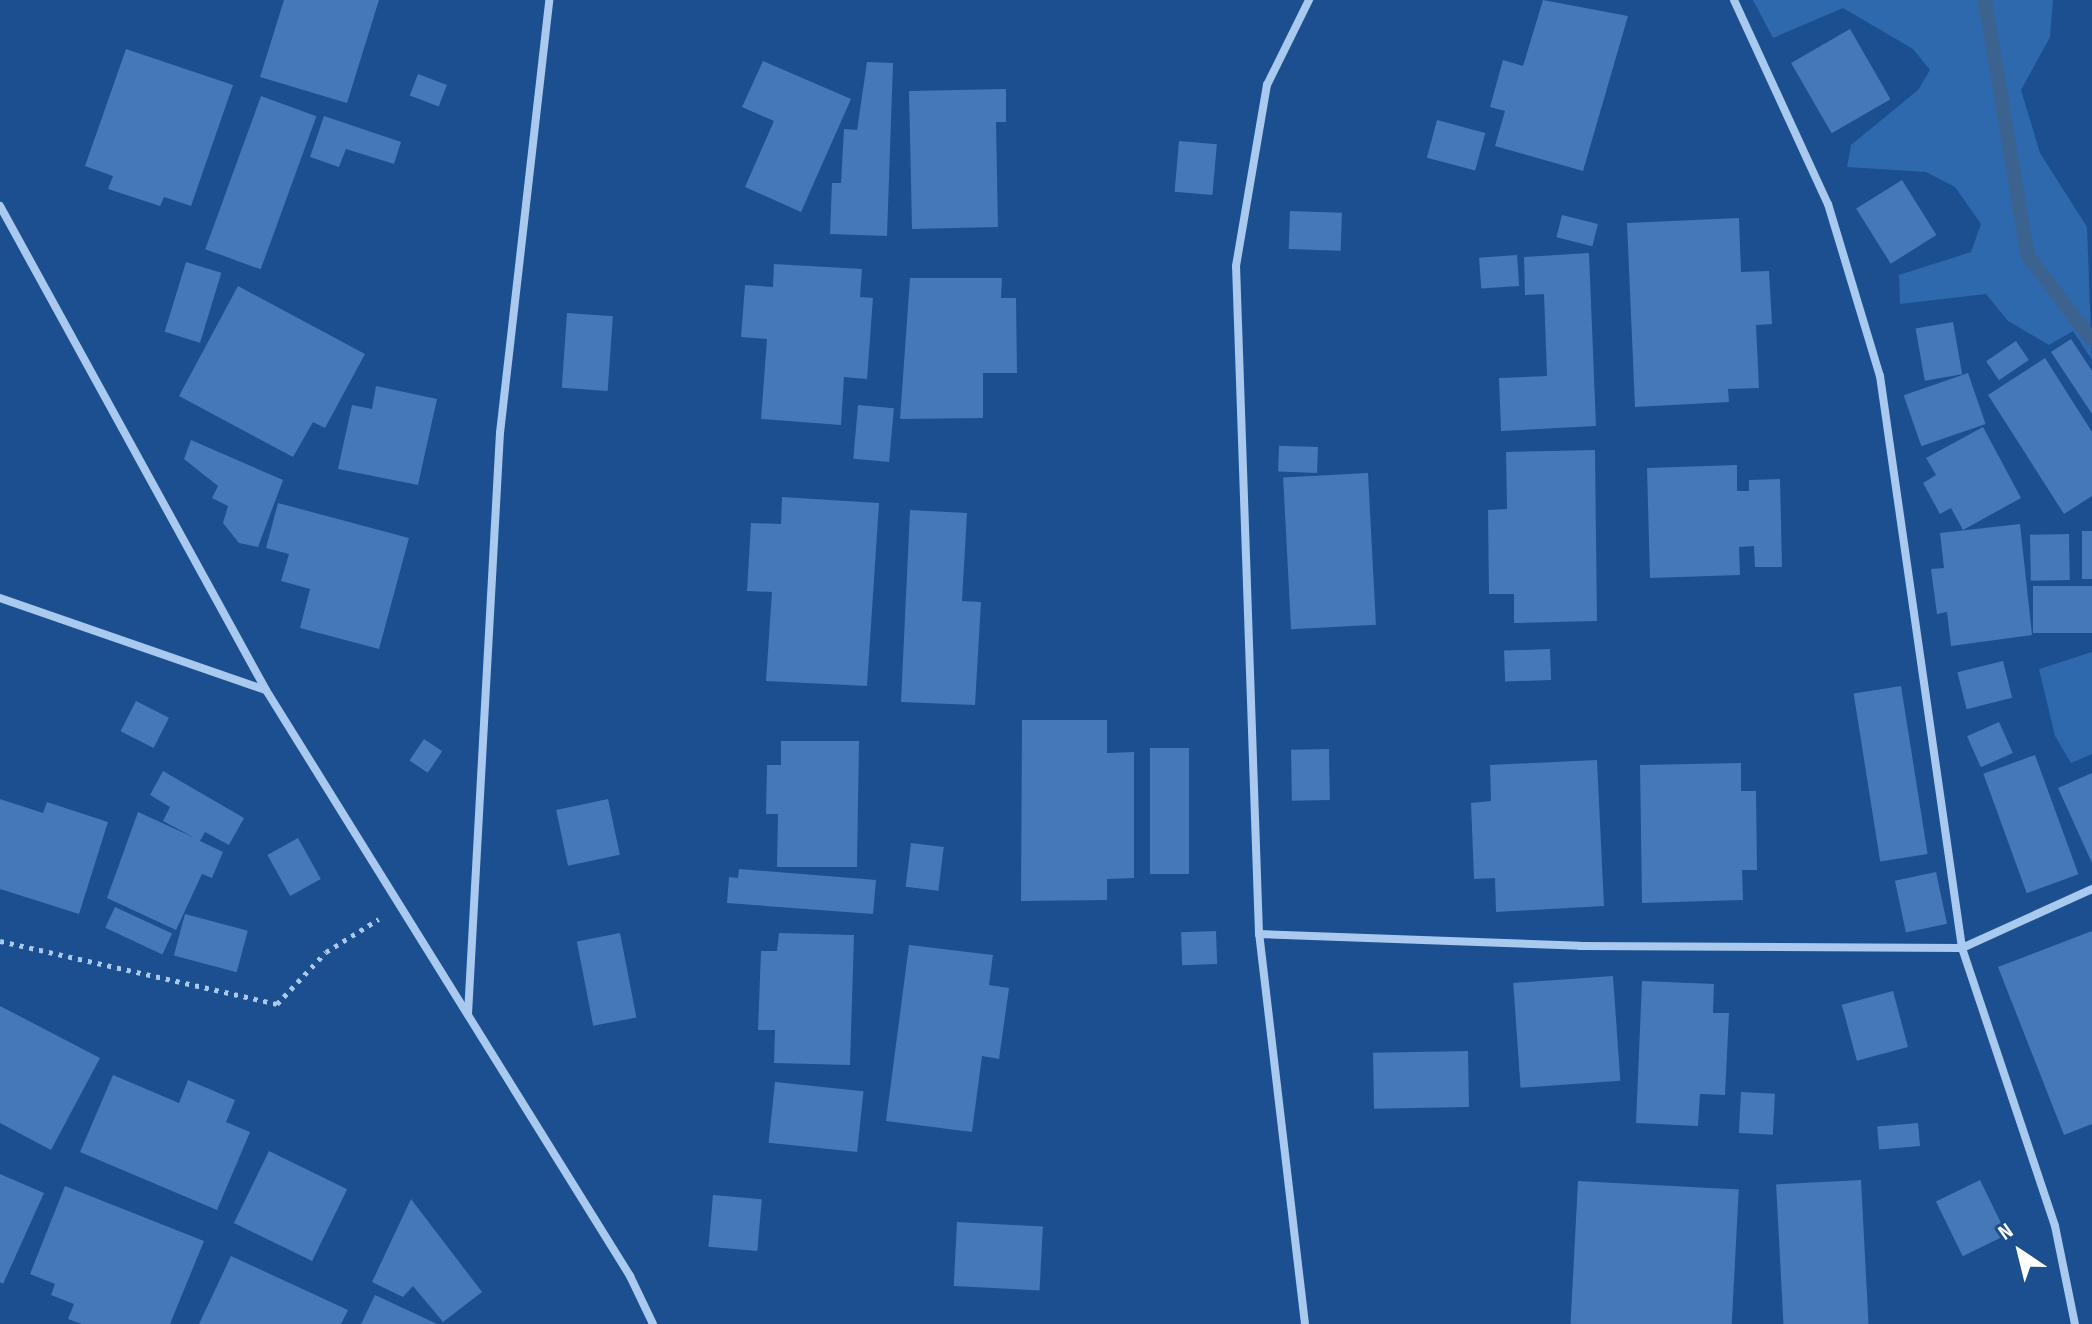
<!DOCTYPE html>
<html>
<head>
<meta charset="utf-8">
<style>
  body { margin:0 }
  #map { position:relative; width:2092px; height:1324px; overflow:hidden; background:#1b4f8f; font-family:"Sofia Sans Condensed",sans-serif }
  div>[style] { position:absolute }
  [style*='--x'] { left:calc(var(--x)*1px); top:calc(var(--y)*1px); width:calc(var(--w)*1px); rotate:calc(var(--a)*1deg) }
  .green>* { inset:0; background:#2e69ad }
  .stream>* { height:14px; margin:-7px; padding:0 7px; transform-origin:7px; border-radius:7px; background:#3c6290 }
  .building>* { inset:0; background:#4478b7; transform-origin:0 0 }
  .path>* { height:5px; margin-top:-2.5px; transform-origin:0; background:repeating-linear-gradient(90deg,#a9c9ee 0 4px,transparent 0 10px) }
  .minor>* { height:8px; margin:-4px; padding:0 4px; transform-origin:4px; border-radius:4px; background:#a9c9ee }
  span { translate:-50% -50%; white-space:nowrap; text-align:center; line-height:1.15; -webkit-text-stroke:7px #1b4f8f; paint-order:stroke }
  .north { position:absolute; left:1980px; top:1212px; width:80px; height:80px; -webkit-text-stroke:6px #1b4f8f; paint-order:stroke; rotate:325deg; font-size:22px; font-weight:700; line-height:32px; text-align:center; color:#fff }
  .north::after { content:''; display:block; margin:auto; width:28px; height:36px; background:#fff; clip-path:polygon(50% 0,100% 100%,50% 72%,0 100%) }
</style>
</head>
<body>
<div id="map">
  <div class="green">
    <i style="clip-path:polygon(1753px 0,2053px 0,2050px 37px,2021px 90px,2040px 153px,2087px 227px,2092px 360px,2073px 331px,2049px 345px,2008px 321px,1986px 294px,1900px 304px,1899px 275px,1971px 252px,1981px 224px,1955px 187px,1926px 172px,1847px 167px,1851px 145px,1918px 90px,1930px 70px,1913px 49px,1843px 8px,1773px 38px)"></i>
    <i style="clip-path:polygon(2092px 652px,2092px 754px,2071px 763px,2055px 736px,2039px 669px)"></i>
  </div>
  <div class="stream">
    <i style="--x:1985;--y:0;--w:260;--a:80.5"></i>
    <i style="--x:2028;--y:256;--w:106;--a:52.7"></i>
  </div>
  <div class="building">
    <i style="clip-path:polygon(284px 0,379px 0,347px 103px,260px 77px)"></i>
    <i style="clip-path:polygon(1543px 0,1628px 16px,1583px 171px,1495px 146px,1505px 111px,1490px 107px,1503px 60px,1523px 66px)"></i>
    <i style="left:1850px;top:29px;width:81px;height:68px;rotate:60deg"></i>
    <i style="clip-path:polygon(126px 49px,233px 85px,191px 206px,164px 197px,160px 206px,108px 189px,113px 176px,85px 166px)"></i>
    <i style="clip-path:polygon(763px 61px,851px 99px,801px 212px,745px 187px,774px 121px,742px 107px)"></i>
    <i style="clip-path:polygon(867px 62px,893px 63px,887px 236px,830px 234px,832px 183px,841px 183px,844px 129px,857px 130px)"></i>
    <i style="left:418px;top:74px;width:31px;height:23px;rotate:21deg"></i>
    <i style="clip-path:polygon(1006px 89px,1006px 122px,996px 122px,998px 227px,912px 229px,909px 91px)"></i>
    <i style="left:261px;top:96px;width:59px;height:163px;rotate:20deg"></i>
    <i style="clip-path:polygon(324px 116px,401px 142px,394px 164px,346px 149px,339px 167px,310px 157px)"></i>
    <i style="left:1437px;top:120px;width:50px;height:39px;rotate:15deg"></i>
    <i style="left:1179px;top:141px;width:38px;height:51px;rotate:5deg"></i>
    <i style="left:1902px;top:180px;width:65px;height:54px;rotate:58deg"></i>
    <i style="left:1290px;top:211px;width:52px;height:38px;rotate:2deg"></i>
    <i style="left:1562px;top:215px;width:37px;height:23px;rotate:14deg"></i>
    <i style="clip-path:polygon(1739px 218px,1741px 272px,1769px 271px,1772px 324px,1756px 325px,1759px 388px,1728px 389px,1729px 402px,1635px 407px,1627px 223px)"></i>
    <i style="clip-path:polygon(1589px 253px,1596px 426px,1501px 431px,1499px 378px,1547px 376px,1544px 294px,1525px 295px,1524px 257px)"></i>
    <i style="left:1517px;top:255px;width:31px;height:38px;rotate:86deg"></i>
    <i style="left:186px;top:262px;width:37px;height:73px;rotate:17deg"></i>
    <i style="clip-path:polygon(774px 264px,862px 269px,860px 297px,873px 298px,867px 379px,844px 377px,841px 425px,761px 419px,767px 339px,741px 337px,745px 285px,773px 287px)"></i>
    <i style="clip-path:polygon(910px 278px,1002px 278px,1001px 298px,1016px 298px,1017px 373px,983px 373px,983px 418px,900px 419px)"></i>
    <i style="clip-path:polygon(238px 286px,365px 354px,325px 428px,313px 422px,293px 457px,179px 396px)"></i>
    <i style="left:567px;top:313px;width:46px;height:75px;rotate:4deg"></i>
    <i style="left:1953px;top:322px;width:53px;height:38px;rotate:80deg"></i>
    <i style="clip-path:polygon(2071px 339px,2092px 371px,2092px 414px,2051px 352px)"></i>
    <i style="left:2016px;top:341px;width:23px;height:36px;rotate:56deg"></i>
    <i style="clip-path:polygon(2045px 358px,2092px 432px,2092px 496px,2064px 514px,1988px 395px)"></i>
    <i style="left:1968px;top:373px;width:54px;height:68px;rotate:71deg"></i>
    <i style="clip-path:polygon(376px 386px,437px 399px,418px 485px,338px 469px,352px 405px,372px 409px)"></i>
    <i style="left:858px;top:405px;width:36px;height:54px;rotate:5deg"></i>
    <i style="clip-path:polygon(1983px 427px,2021px 498px,1963px 530px,1951px 508px,1940px 514px,1923px 483px,1936px 475px,1926px 458px)"></i>
    <i style="clip-path:polygon(191px 440px,283px 480px,258px 547px,239px 543px,223px 523px,228px 506px,212px 498px,218px 486px,184px 459px)"></i>
    <i style="left:1318px;top:447px;width:26px;height:39px;rotate:92deg"></i>
    <i style="clip-path:polygon(1595px 450px,1597px 621px,1514px 623px,1514px 594px,1489px 594px,1488px 510px,1507px 509px,1506px 452px)"></i>
    <i style="clip-path:polygon(1737px 465px,1737px 491px,1749px 491px,1749px 480px,1780px 479px,1782px 567px,1755px 567px,1754px 546px,1739px 547px,1740px 575px,1650px 578px,1647px 468px)"></i>
    <i style="left:1368px;top:473px;width:152px;height:85px;rotate:87deg"></i>
    <i style="clip-path:polygon(782px 497px,879px 503px,867px 686px,766px 681px,772px 592px,747px 591px,751px 523px,781px 524px)"></i>
    <i style="clip-path:polygon(278px 503px,409px 538px,379px 649px,300px 628px,310px 589px,281px 581px,289px 554px,266px 548px)"></i>
    <i style="clip-path:polygon(910px 510px,967px 513px,962px 601px,981px 602px,975px 705px,901px 702px)"></i>
    <i style="clip-path:polygon(2020px 524px,2032px 635px,1951px 646px,1947px 612px,1937px 614px,1931px 569px,1944px 568px,1940px 533px)"></i>
    <i style="left:2082px;top:531px;width:10px;height:48px"></i>
    <i style="left:2069px;top:534px;width:46px;height:39px;rotate:89deg"></i>
    <i style="left:2092px;top:586px;width:47px;height:59px;rotate:90deg"></i>
    <i style="left:1550px;top:649px;width:31px;height:46px;rotate:88deg"></i>
    <i style="left:2003px;top:661px;width:38px;height:47px;rotate:76deg"></i>
    <i style="left:1901px;top:686px;width:170px;height:48px;rotate:81deg"></i>
    <i style="left:136px;top:701px;width:37px;height:34px;rotate:27deg"></i>
    <i style="clip-path:polygon(1022px 720px,1107px 720px,1107px 753px,1134px 752px,1134px 878px,1107px 879px,1107px 900px,1021px 901px)"></i>
    <i style="left:1999px;top:722px;width:34px;height:35px;rotate:66deg"></i>
    <i style="left:424px;top:739px;width:22px;height:26px;rotate:34deg"></i>
    <i style="clip-path:polygon(781px 741px,859px 741px,857px 867px,777px 867px,778px 814px,766px 814px,767px 765px,781px 765px)"></i>
    <i style="left:1150px;top:748px;width:39px;height:126px"></i>
    <i style="left:1329px;top:749px;width:51px;height:38px;rotate:89deg"></i>
    <i style="left:2035px;top:755px;width:127px;height:55px;rotate:70deg"></i>
    <i style="clip-path:polygon(1597px 760px,1604px 906px,1496px 912px,1495px 878px,1474px 879px,1471px 803px,1491px 801px,1490px 765px)"></i>
    <i style="clip-path:polygon(1741px 763px,1741px 791px,1756px 791px,1757px 870px,1742px 870px,1743px 900px,1642px 903px,1640px 765px)"></i>
    <i style="clip-path:polygon(163px 771px,244px 818px,229px 845px,205px 832px,200px 841px,223px 852px,212px 878px,202px 874px,176px 930px,107px 898px,138px 812px,195px 838px,163px 821px,170px 807px,150px 795px)"></i>
    <i style="clip-path:polygon(2092px 773px,2092px 863px,2058px 788px)"></i>
    <i style="clip-path:polygon(0 799px,43px 813px,47px 802px,108px 822px,79px 914px,0 889px)"></i>
    <i style="left:608px;top:799px;width:57px;height:53px;rotate:78deg"></i>
    <i style="left:298px;top:838px;width:47px;height:35px;rotate:61deg"></i>
    <i style="left:911px;top:843px;width:33px;height:44px;rotate:7deg"></i>
    <i style="clip-path:polygon(739px 869px,876px 880px,873px 914px,727px 903px,729px 877px,738px 878px)"></i>
    <i style="left:1936px;top:872px;width:53px;height:42px;rotate:78deg"></i>
    <i style="left:115px;top:907px;width:63px;height:23px;rotate:25deg"></i>
    <i style="left:185px;top:914px;width:65px;height:43px;rotate:15deg"></i>
    <i style="left:1216px;top:931px;width:33px;height:35px;rotate:88deg"></i>
    <i style="clip-path:polygon(2092px 931px,2092px 1124px,2064px 1135px,1998px 967px)"></i>
    <i style="left:620px;top:933px;width:86px;height:44px;rotate:79deg"></i>
    <i style="clip-path:polygon(779px 933px,854px 935px,850px 1065px,774px 1063px,775px 1030px,758px 1030px,761px 951px,777px 951px)"></i>
    <i style="clip-path:polygon(909px 945px,993px 955px,989px 985px,1009px 988px,999px 1059px,982px 1056px,972px 1132px,886px 1121px)"></i>
    <i style="left:1613px;top:976px;width:105px;height:100px;rotate:86deg"></i>
    <i style="clip-path:polygon(1642px 981px,1714px 984px,1713px 1013px,1729px 1013px,1725px 1095px,1700px 1094px,1698px 1126px,1636px 1123px)"></i>
    <i style="left:1893px;top:991px;width:58px;height:53px;rotate:75deg"></i>
    <i style="clip-path:polygon(0 1006px,100px 1058px,51px 1150px,0 1123px)"></i>
    <i style="left:1468px;top:1051px;width:56px;height:95px;rotate:89deg"></i>
    <i style="clip-path:polygon(113px 1075px,179px 1103px,188px 1080px,235px 1100px,226px 1122px,250px 1132px,217px 1210px,80px 1152px)"></i>
    <i style="left:775px;top:1082px;width:89px;height:61px;rotate:6deg"></i>
    <i style="left:1741px;top:1092px;width:34px;height:41px;rotate:3deg"></i>
    <i style="left:1918px;top:1123px;width:23px;height:41px;rotate:85deg"></i>
    <i style="left:269px;top:1151px;width:87px;height:80px;rotate:26deg"></i>
    <i style="clip-path:polygon(0 1174px,44px 1193px,3px 1284px,0 1282px)"></i>
    <i style="left:1861px;top:1180px;width:144px;height:85px;rotate:87deg"></i>
    <i style="left:1980px;top:1180px;width:61px;height:49px;rotate:64deg"></i>
    <i style="left:1578px;top:1181px;width:161px;height:143px;rotate:3deg"></i>
    <i style="clip-path:polygon(65px 1186px,204px 1241px,170px 1324px,82px 1324px,68px 1319px,74px 1304px,51px 1295px,55px 1284px,30px 1274px)"></i>
    <i style="left:713px;top:1195px;width:49px;height:52px;rotate:5deg"></i>
    <i style="clip-path:polygon(411px 1199px,482px 1292px,443px 1322px,413px 1286px,403px 1297px,372px 1282px)"></i>
    <i style="left:957px;top:1222px;width:86px;height:64px;rotate:3deg"></i>
    <i style="clip-path:polygon(231px 1256px,348px 1310px,341px 1324px,199px 1324px)"></i>
    <i style="clip-path:polygon(375px 1295px,437px 1324px,361px 1324px)"></i>
  </div>
  <div class="path">
    <i style="--x:0;--y:941;--w:284;--a:12.8"></i>
    <i style="--x:277;--y:1004;--w:71;--a:-46.7"></i>
    <i style="--x:326;--y:952;--w:62;--a:-31.9"></i>
  </div>
  <div class="minor">
    <i style="--x:1734;--y:0;--w:225;--a:65.3"></i>
    <i style="--x:1828;--y:204;--w:180;--a:73.2"></i>
    <i style="--x:1880;--y:376;--w:578;--a:81.84"></i>
    <i style="--x:1962;--y:948;--w:293;--a:71.5"></i>
    <i style="--x:2055;--y:1226;--w:100;--a:78.5"></i>
    <i style="--x:0;--y:206;--w:552;--a:61.21"></i>
    <i style="--x:266;--y:690;--w:690;--a:58.15"></i>
    <i style="--x:630;--y:1276;--w:53;--a:64.4"></i>
    <i style="--x:0;--y:598;--w:281;--a:19.1"></i>
    <i style="--x:1259;--y:934;--w:321;--a:2.1"></i>
    <i style="--x:1580;--y:946;--w:382;--a:0.3"></i>
    <i style="--x:1962;--y:948;--w:143;--a:-24.4"></i>
    <i style="--x:468;--y:1014;--w:582;--a:-86.85"></i>
    <i style="--x:500;--y:433;--w:436;--a:-83.5"></i>
    <i style="--x:1305;--y:1324;--w:393;--a:-96.7"></i>
    <i style="--x:1259;--y:934;--w:668;--a:-91.97"></i>
    <i style="--x:1236;--y:266;--w:184;--a:-80.3"></i>
    <i style="--x:1267;--y:85;--w:95;--a:-63.7"></i>
  </div>
  <div class="north">N</div>
</div>
</body>
</html>
